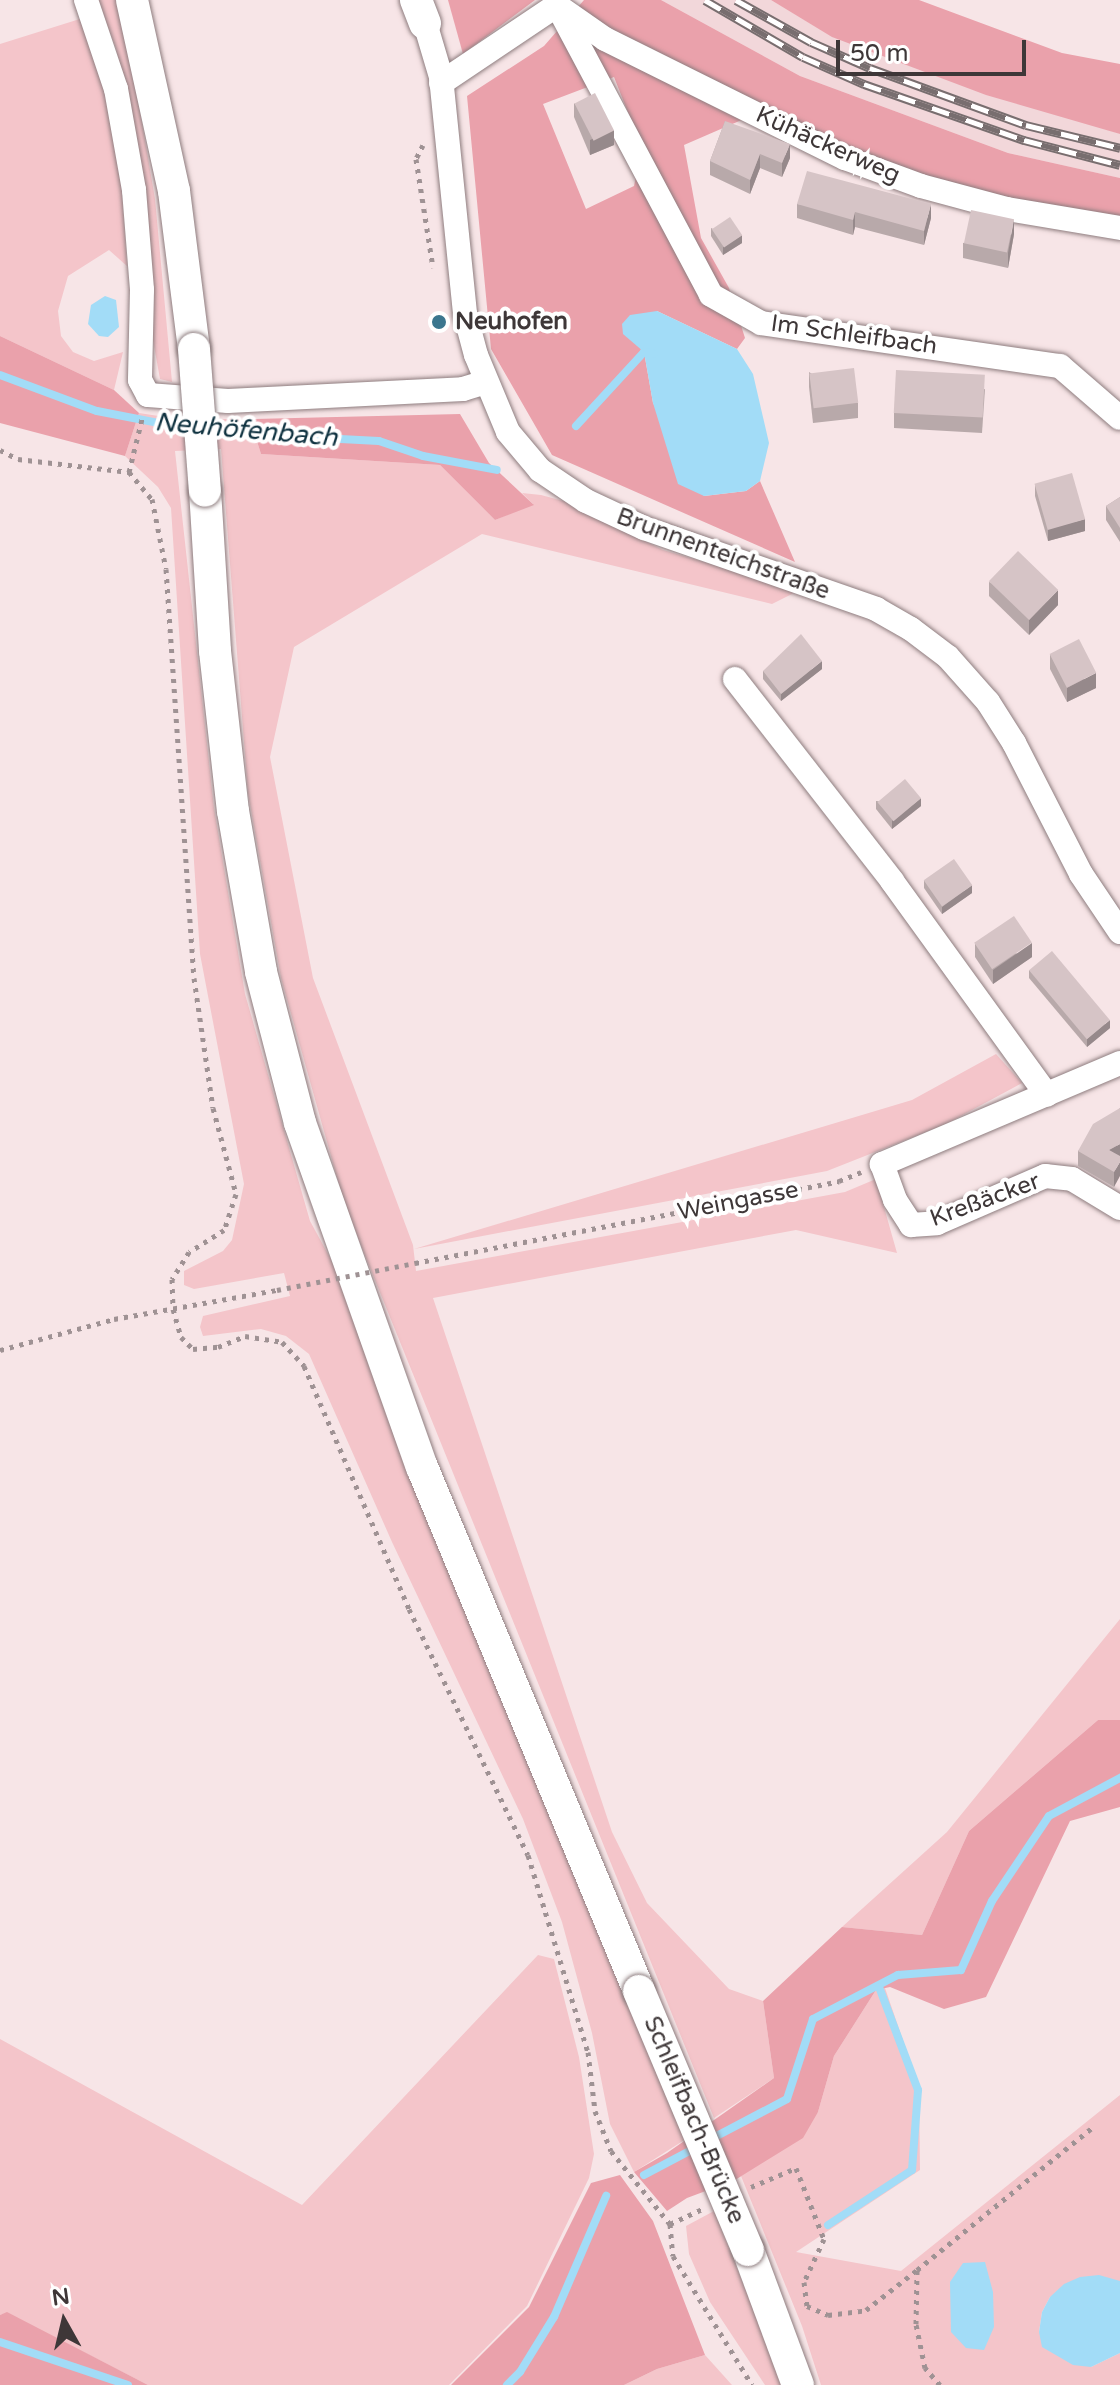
<!DOCTYPE html>
<html>
<head>
<meta charset="utf-8">
<style>
  body { margin:0 }
  #map { position:relative; width:1120px; height:2385px; overflow:hidden; background:#f7e5e7; font-family:"Varela Round",sans-serif }
  div>[style] { position:absolute }
  [style*='--x'] { left:calc(var(--x)*1px); top:calc(var(--y)*1px); width:calc(var(--w)*1px); rotate:calc(var(--a)*1deg) }
  .built>* { inset:0; background:#f2d7da }
  .green>* { inset:0; background:#f4c5ca }
  .forest>* { inset:0; background:#eaa1ab }
  .water>* { inset:0; background:#a2dcf7 }
  .stream>* { height:8px; margin:-4px; padding:0 4px; transform-origin:4px; border-radius:4px; background:#a2dcf7 }
  .path>* { height:5px; margin-top:-2.5px; transform-origin:0; background:repeating-linear-gradient(90deg,#9f9294 0 4px,transparent 0 10px) }
  .roads { filter:drop-shadow(0 0 2px #8e7d7f) drop-shadow(0 0 2px #8e7d7f) }
  .street>* { height:24px; margin:-12px; padding:0 12px; transform-origin:12px; border-radius:12px; background:#fff }
  .secondary>* { height:32px; margin:-16px; padding:0 16px; transform-origin:16px; border-radius:16px; background:#fff }
  .rail>* { height:9px; margin-top:-4.5px; transform-origin:0; background:repeating-linear-gradient(90deg,#fff 0 18px,#786e6f 0 36px); box-sizing:border-box; border-block:2px solid #786e6f }
  .path-bridge>* { height:5px; margin-top:-2.5px; transform-origin:0; background:repeating-linear-gradient(90deg,#9f9294 0 4px,transparent 0 10px) }
  .bridges { filter:drop-shadow(0 0 2px #8e7d7f) drop-shadow(0 0 2px #8e7d7f) }
  .secondary-bridge>* { height:32px; margin:-16px; padding:0 16px; transform-origin:16px; border-radius:16px; background:#fff }
  .wall>* { inset:0; background:#b8a9aa }
  .shaded-wall>* { inset:0; background:#96898b }
  .building>* { inset:0; background:#d6c4c6; transform-origin:0 0 }
  .dots>* { width:22px; height:22px; translate:-50% -50%; box-sizing:border-box; border:4px solid #fff; border-radius:50% }
  span { translate:-50% -50%; white-space:nowrap; text-align:center; line-height:1.15; -webkit-text-stroke:8px #fff; paint-order:stroke }
  .street-label { font-size:24px; color:#3e3738 }
  .poi-label { font-size:24px; color:#3e3738; font-weight:700 }
  .left { translate:0 -50%; text-align:left }
  .water-label { font-size:26px; color:#0f3240; font-style:italic }
  .north { position:absolute; left:24px; top:2281px; width:80px; height:80px; -webkit-text-stroke:6px #fff; paint-order:stroke; rotate:352deg; font-size:22px; font-weight:700; line-height:32px; text-align:center; color:#3e3738 }
  .north::after { content:''; display:block; margin:auto; width:28px; height:36px; background:#3e3738; clip-path:polygon(50% 0,100% 100%,50% 72%,0 100%) }
  .scale { position:absolute; left:836px; top:40px; width:190px; height:36px; box-sizing:border-box; border:4px solid #3e3738; border-top:0; padding-left:10px; font-size:24px; line-height:28px; white-space:nowrap; color:#3e3738; -webkit-text-stroke:6px #fff; paint-order:stroke }
</style>
</head>
<body>
<div id="map">
  <div class="built">
    <i style="clip-path:polygon(661px 0,771px 0,833px 37px,1120px 134px,1120px 178px,1008px 153px,800px 76px)"></i>
  </div>
  <div class="green">
    <i style="clip-path:polygon(97px 0,118px 0,134px 76px,155px 199px,172px 382px,160px 379px,151px 329px,140px 164px,116px 48px)"></i>
    <i style="clip-path:polygon(83px 18px,104px 74px,122px 190px,127px 266px,109px 250px,68px 276px,58px 311px,61px 336px,73px 352px,94px 361px,123px 352px,114px 390px,0 336px,0 44px)"></i>
    <i style="clip-path:polygon(139px 413px,178px 419px,250px 419px,261px 454px,440px 465px,495px 520px,533px 504px,522px 493px,541px 495px,567px 502px,663px 550px,800px 590px,772px 604px,482px 534px,294px 647px,270px 757px,313px 978px,413px 1245px,416px 1271px,845px 1192px,876px 1179px,897px 1253px,796px 1230px,433px 1298px,612px 1832px,647px 1903px,729px 1989px,763px 2001px,774px 2078px,714px 2118px,345px 1206px,281px 978px,248px 793px,221px 449px,175px 451px,214px 808px,245px 994px,310px 1221px,346px 1287px,686px 2139px,634px 2172px,610px 2124px,592px 2033px,562px 1922px,523px 1819px,392px 1542px,309px 1354px,286px 1336px,261px 1329px,203px 1336px,200px 1327px,203px 1316px,290px 1296px,284px 1273px,194px 1289px,184px 1285px,184px 1271px,223px 1251px,232px 1240px,244px 1184px,200px 954px,171px 508px,158px 487px,125px 456px)"></i>
    <i style="clip-path:polygon(996px 1054px,1022px 1083px,946px 1124px,827px 1171px,414px 1249px,912px 1100px)"></i>
    <i style="clip-path:polygon(1120px 1619px,1120px 1720px,1098px 1720px,969px 1831px,922px 1935px,842px 1927px,947px 1832px)"></i>
    <i style="clip-path:polygon(538px 1955px,554px 1959px,579px 2057px,594px 2154px,589px 2178px,527px 2306px,449px 2385px,148px 2385px,7px 2313px,0 2315px,0 2039px,302px 2205px)"></i>
    <i style="clip-path:polygon(885px 1988px,919px 2087px,920px 2170px,796px 2252px,901px 2271px,1120px 2095px,1120px 2281px,1050px 2297px,1042px 2312px,1039px 2332px,1091px 2367px,1120px 2353px,1120px 2385px,821px 2385px,802px 2326px,741px 2176px,818px 2112px,834px 2056px,876px 1990px)"></i>
    <i style="clip-path:polygon(714px 2211px,748px 2296px,785px 2385px,765px 2385px,710px 2302px,689px 2254px,686px 2226px)"></i>
    <i style="clip-path:polygon(705px 2355px,732px 2385px,624px 2385px,657px 2369px)"></i>
  </div>
  <div class="forest">
    <i style="clip-path:polygon(448px 0,535px 0,463px 54px)"></i>
    <i style="clip-path:polygon(evenodd,584px 0,661px 0,800px 76px,1008px 153px,1120px 178px,1120px 223px,943px 182px,850px 151px,767px 109px,684px 145px,701px 238px,729px 288px,745px 338px,737px 349px,657px 311px,644px 352px,653px 403px,704px 496px,746px 491px,760px 481px,795px 562px,552px 455px,491px 349px,467px 96px,544px 46px,584px 0,614px 77px,642px 148px,634px 186px,586px 209px,543px 104px,614px 77px)"></i>
    <i style="clip-path:polygon(771px 0,919px 0,1062px 53px,1120px 64px,1120px 134px,986px 95px,832px 37px)"></i>
    <i style="clip-path:polygon(0 336px,114px 390px,139px 413px,125px 456px,0 423px)"></i>
    <i style="clip-path:polygon(460px 414px,489px 463px,534px 505px,495px 520px,440px 465px,261px 454px,250px 419px)"></i>
    <i style="clip-path:polygon(1098px 1720px,1120px 1720px,1120px 1807px,1070px 1821px,986px 1997px,944px 2009px,890px 1987px,876px 1990px,834px 2056px,818px 2112px,803px 2138px,735px 2180px,687px 2198px,667px 2211px,634px 2172px,667px 2153px,774px 2078px,763px 2001px,842px 1927px,922px 1935px,969px 1831px)"></i>
    <i style="clip-path:polygon(620px 2175px,653px 2221px,705px 2355px,657px 2369px,624px 2385px,451px 2385px,529px 2307px,591px 2183px)"></i>
    <i style="clip-path:polygon(7px 2312px,148px 2385px,0 2385px,0 2315px)"></i>
  </div>
  <div class="water">
    <i style="clip-path:polygon(105px 296px,116px 300px,119px 327px,108px 337px,99px 336px,88px 324px,91px 305px)"></i>
    <i style="clip-path:polygon(657px 311px,737px 349px,753px 374px,769px 443px,760px 481px,746px 491px,704px 496px,678px 484px,653px 403px,644px 352px,623px 334px,622px 324px,630px 315px)"></i>
    <i style="clip-path:polygon(985px 2262px,993px 2292px,994px 2327px,984px 2350px,966px 2348px,951px 2332px,950px 2282px,963px 2263px)"></i>
    <i style="clip-path:polygon(1099px 2275px,1120px 2281px,1120px 2353px,1091px 2367px,1073px 2365px,1042px 2347px,1039px 2332px,1042px 2312px,1050px 2297px,1064px 2284px,1080px 2277px)"></i>
  </div>
  <div class="stream">
    <i style="--x:0;--y:375;--w:103;--a:20.4"></i>
    <i style="--x:97;--y:411;--w:100;--a:11"></i>
    <i style="--x:576;--y:426;--w:100;--a:-47.4"></i>
    <i style="--x:644;--y:352;--w:10;--a:11"></i>
    <i style="--x:208;--y:432;--w:171;--a:3"></i>
    <i style="--x:379;--y:441;--w:46;--a:18.8"></i>
    <i style="--x:423;--y:456;--w:75;--a:10.7"></i>
    <i style="--x:709;--y:2140;--w:88;--a:-27.7"></i>
    <i style="--x:787;--y:2099;--w:84;--a:-72"></i>
    <i style="--x:813;--y:2019;--w:96;--a:-27.4"></i>
    <i style="--x:898;--y:1975;--w:63;--a:-4.5"></i>
    <i style="--x:961;--y:1970;--w:76;--a:-65.8"></i>
    <i style="--x:992;--y:1901;--w:102;--a:-56.2"></i>
    <i style="--x:1049;--y:1816;--w:81;--a:-28.2"></i>
    <i style="--x:644;--y:2175;--w:60;--a:-27.8"></i>
    <i style="--x:828;--y:2225;--w:100;--a:-33.2"></i>
    <i style="--x:912;--y:2170;--w:80;--a:-85.7"></i>
    <i style="--x:918;--y:2090;--w:110;--a:-110.7"></i>
    <i style="--x:0;--y:2342;--w:135;--a:18.6"></i>
    <i style="--x:507;--y:2385;--w:18;--a:-45"></i>
    <i style="--x:520;--y:2372;--w:65;--a:-58.3"></i>
    <i style="--x:554;--y:2317;--w:132;--a:-66.7"></i>
  </div>
  <div class="path">
    <i style="--x:423;--y:145;--w:16;--a:117"></i>
    <i style="--x:416;--y:159;--w:110;--a:81.1"></i>
    <i style="--x:0;--y:450;--w:20;--a:27"></i>
    <i style="--x:18;--y:459;--w:112;--a:6.7"></i>
    <i style="--x:129;--y:472;--w:35;--a:50"></i>
    <i style="--x:152;--y:499;--w:71;--a:78.7"></i>
    <i style="--x:166;--y:569;--w:410;--a:86.1"></i>
    <i style="--x:194;--y:978;--w:131;--a:81.7"></i>
    <i style="--x:213;--y:1108;--w:89;--a:75"></i>
    <i style="--x:236;--y:1194;--w:38;--a:108"></i>
    <i style="--x:224;--y:1230;--w:41;--a:147.8"></i>
    <i style="--x:189;--y:1252;--w:32;--a:122"></i>
    <i style="--x:172;--y:1279;--w:30;--a:88"></i>
    <i style="--x:173;--y:1309;--w:29;--a:74"></i>
    <i style="--x:181;--y:1337;--w:17;--a:45"></i>
    <i style="--x:193;--y:1349;--w:25;--a:-5"></i>
    <i style="--x:218;--y:1347;--w:29;--a:-22"></i>
    <i style="--x:245;--y:1336;--w:37;--a:9"></i>
    <i style="--x:282;--y:1342;--w:33;--a:47"></i>
    <i style="--x:304;--y:1366;--w:265;--a:66.6"></i>
    <i style="--x:409;--y:1609;--w:273;--a:64.2"></i>
    <i style="--x:528;--y:1855;--w:206;--a:73.1"></i>
    <i style="--x:588;--y:2052;--w:59;--a:83.2"></i>
    <i style="--x:595;--y:2111;--w:43;--a:68.2"></i>
    <i style="--x:611;--y:2151;--w:94;--a:51.1"></i>
    <i style="--x:670;--y:2224;--w:32;--a:85"></i>
    <i style="--x:673;--y:2256;--w:151;--a:58.5"></i>
    <i style="--x:129;--y:472;--w:59;--a:-76.2"></i>
    <i style="--x:415;--y:1263;--w:432;--a:-10.9"></i>
    <i style="--x:839;--y:1181;--w:24;--a:-22"></i>
    <i style="--x:0;--y:1350;--w:118;--a:-15.2"></i>
    <i style="--x:114;--y:1319;--w:166;--a:-10.1"></i>
    <i style="--x:751;--y:2187;--w:49;--a:-22.9"></i>
    <i style="--x:796;--y:2168;--w:76;--a:68.5"></i>
    <i style="--x:824;--y:2239;--w:47;--a:114.9"></i>
    <i style="--x:804;--y:2282;--w:24;--a:83"></i>
    <i style="--x:807;--y:2306;--w:23;--a:23"></i>
    <i style="--x:828;--y:2315;--w:38;--a:-7"></i>
    <i style="--x:866;--y:2310;--w:65;--a:-38.1"></i>
    <i style="--x:670;--y:2224;--w:35;--a:-25"></i>
    <i style="--x:940;--y:2385;--w:23;--a:-131"></i>
    <i style="--x:925;--y:2368;--w:45;--a:-101.6"></i>
    <i style="--x:916;--y:2324;--w:54;--a:-88.9"></i>
    <i style="--x:917;--y:2270;--w:228;--a:-39.1"></i>
  </div>
  <div class="roads">
    <div class="street">
      <i style="--x:86;--y:0;--w:94;--a:71.4"></i>
      <i style="--x:116;--y:89;--w:103;--a:79.9"></i>
      <i style="--x:134;--y:190;--w:100;--a:85.4"></i>
      <i style="--x:142;--y:290;--w:90;--a:91.3"></i>
      <i style="--x:140;--y:380;--w:17;--a:62"></i>
      <i style="--x:148;--y:395;--w:80;--a:4.3"></i>
      <i style="--x:228;--y:401;--w:235;--a:-2.9"></i>
      <i style="--x:463;--y:389;--w:24;--a:-17"></i>
      <i style="--x:557;--y:5;--w:328;--a:62"></i>
      <i style="--x:711;--y:295;--w:57;--a:29.2"></i>
      <i style="--x:761;--y:323;--w:302;--a:8.2"></i>
      <i style="--x:1060;--y:366;--w:79;--a:40.9"></i>
      <i style="--x:562;--y:9;--w:52;--a:34.9"></i>
      <i style="--x:605;--y:39;--w:268;--a:26.4"></i>
      <i style="--x:845;--y:158;--w:81;--a:20.2"></i>
      <i style="--x:921;--y:186;--w:89;--a:15"></i>
      <i style="--x:1007;--y:209;--w:115;--a:9.5"></i>
      <i style="--x:425;--y:23;--w:56;--a:73.5"></i>
      <i style="--x:441;--y:77;--w:238;--a:84.2"></i>
      <i style="--x:465;--y:314;--w:42;--a:75"></i>
      <i style="--x:476;--y:355;--w:83;--a:67.4"></i>
      <i style="--x:508;--y:432;--w:50;--a:49.9"></i>
      <i style="--x:540;--y:470;--w:55;--a:34"></i>
      <i style="--x:586;--y:501;--w:64;--a:25"></i>
      <i style="--x:644;--y:528;--w:246;--a:19.2"></i>
      <i style="--x:876;--y:609;--w:40;--a:29.7"></i>
      <i style="--x:911;--y:629;--w:46;--a:37.1"></i>
      <i style="--x:948;--y:657;--w:60;--a:48.4"></i>
      <i style="--x:988;--y:702;--w:49;--a:57.6"></i>
      <i style="--x:1014;--y:743;--w:147;--a:62.9"></i>
      <i style="--x:1081;--y:874;--w:70;--a:56.1"></i>
      <i style="--x:441;--y:83;--w:140;--a:-33.9"></i>
      <i style="--x:735;--y:679;--w:256;--a:52.1"></i>
      <i style="--x:892;--y:881;--w:264;--a:54.1"></i>
      <i style="--x:1120;--y:1063;--w:259;--a:157"></i>
      <i style="--x:882;--y:1164;--w:38;--a:70"></i>
      <i style="--x:895;--y:1200;--w:30;--a:57"></i>
      <i style="--x:911;--y:1225;--w:26;--a:-4"></i>
      <i style="--x:937;--y:1223;--w:118;--a:-23.5"></i>
      <i style="--x:1045;--y:1176;--w:27;--a:6"></i>
      <i style="--x:1072;--y:1179;--w:56;--a:31.1"></i>
    </div>
    <div class="secondary">
      <i style="--x:132;--y:0;--w:196;--a:77.6"></i>
      <i style="--x:174;--y:191;--w:159;--a:82.8"></i>
      <i style="--x:416;--y:0;--w:25;--a:69"></i>
      <i style="--x:205;--y:491;--w:160;--a:86.4"></i>
      <i style="--x:215;--y:651;--w:161;--a:83.6"></i>
      <i style="--x:233;--y:811;--w:163;--a:80.1"></i>
      <i style="--x:261;--y:972;--w:156;--a:75.5"></i>
      <i style="--x:300;--y:1123;--w:365;--a:70.5"></i>
      <i style="--x:422;--y:1467;--w:567;--a:67.5"></i>
      <i style="--x:748;--y:2250;--w:144;--a:69.7"></i>
    </div>
  </div>
  <div class="rail">
    <i style="--x:705;--y:0;--w:113;--a:30.2"></i>
    <i style="--x:803;--y:57;--w:67;--a:23.9"></i>
    <i style="--x:864;--y:84;--w:170;--a:19.3"></i>
    <i style="--x:1024;--y:140;--w:99;--a:14.6"></i>
    <i style="--x:736;--y:0;--w:86;--a:29.2"></i>
    <i style="--x:811;--y:42;--w:64;--a:23.8"></i>
    <i style="--x:870;--y:68;--w:166;--a:20.1"></i>
    <i style="--x:1026;--y:125;--w:97;--a:13.7"></i>
  </div>
  <div class="path-bridge">
    <i style="--x:277;--y:1290;--w:141;--a:-11.1"></i>
  </div>
  <div class="bridges">
    <div class="secondary-bridge">
      <i style="--x:194;--y:349;--w:142;--a:85.6"></i>
      <i style="--x:639;--y:1991;--w:281;--a:67.2"></i>
    </div>
  </div>
  <div class="wall">
    <i style="clip-path:polygon(574px 103px,614px 145px,590px 155px,574px 117px)"></i>
    <i style="clip-path:polygon(725px 121px,790px 158px,782px 177px,760px 168px,750px 194px,710px 175px,710px 161px)"></i>
    <i style="clip-path:polygon(797px 204px,931px 218px,924px 245px,855px 227px,853px 235px,797px 218px)"></i>
    <i style="clip-path:polygon(711px 228px,742px 243px,723px 255px,711px 236px)"></i>
    <i style="clip-path:polygon(1014px 234px,1008px 268px,963px 258px,963px 243px)"></i>
    <i style="clip-path:polygon(809px 372px,858px 403px,858px 418px,813px 423px,809px 387px)"></i>
    <i style="clip-path:polygon(985px 389px,982px 433px,894px 428px,894px 413px)"></i>
    <i style="clip-path:polygon(1035px 484px,1085px 531px,1048px 541px,1035px 496px)"></i>
    <i style="clip-path:polygon(1120px 497px,1120px 542px,1106px 520px,1106px 506px)"></i>
    <i style="clip-path:polygon(989px 582px,1058px 605px,1029px 635px,989px 596px)"></i>
    <i style="clip-path:polygon(1050px 654px,1096px 688px,1067px 702px,1050px 669px)"></i>
    <i style="clip-path:polygon(822px 669px,781px 701px,763px 679px,763px 671px)"></i>
    <i style="clip-path:polygon(876px 801px,921px 806px,892px 829px,876px 809px)"></i>
    <i style="clip-path:polygon(924px 880px,972px 893px,942px 914px,924px 888px)"></i>
    <i style="clip-path:polygon(975px 944px,1032px 957px,993px 984px,975px 957px)"></i>
    <i style="clip-path:polygon(1029px 970px,1110px 1028px,1087px 1047px,1029px 978px)"></i>
    <i style="clip-path:polygon(1120px 1108px,1114px 1187px,1078px 1166px,1078px 1151px)"></i>
  </div>
  <div class="shaded-wall">
    <i style="clip-path:polygon(614px 130px,614px 145px,590px 155px,590px 140px)"></i>
    <i style="clip-path:polygon(790px 144px,790px 158px,782px 177px,782px 163px)"></i>
    <i style="clip-path:polygon(760px 154px,760px 168px,750px 194px,750px 180px)"></i>
    <i style="clip-path:polygon(931px 204px,931px 218px,924px 245px,924px 231px)"></i>
    <i style="clip-path:polygon(855px 212px,855px 227px,853px 235px,853px 220px)"></i>
    <i style="clip-path:polygon(1014px 219px,1014px 234px,1008px 268px,1008px 253px)"></i>
    <i style="clip-path:polygon(742px 235px,742px 243px,723px 255px,723px 247px)"></i>
    <i style="clip-path:polygon(1085px 519px,1085px 531px,1048px 541px,1048px 529px)"></i>
    <i style="clip-path:polygon(1058px 590px,1058px 605px,1029px 635px,1029px 620px)"></i>
    <i style="clip-path:polygon(822px 661px,822px 669px,781px 701px,781px 694px)"></i>
    <i style="clip-path:polygon(1096px 673px,1096px 688px,1067px 702px,1067px 688px)"></i>
    <i style="clip-path:polygon(921px 798px,921px 806px,892px 829px,892px 821px)"></i>
    <i style="clip-path:polygon(972px 885px,972px 893px,942px 914px,942px 907px)"></i>
    <i style="clip-path:polygon(1032px 943px,1032px 957px,993px 984px,993px 970px)"></i>
    <i style="clip-path:polygon(1110px 1020px,1110px 1028px,1087px 1047px,1087px 1039px)"></i>
    <i style="clip-path:polygon(1120px 1144px,1120px 1158px,1109px 1150px)"></i>
    <i style="clip-path:polygon(1120px 1162px,1120px 1176px,1114px 1187px,1114px 1172px)"></i>
  </div>
  <div class="building">
    <i style="left:595px;top:93px;width:42px;height:23px;rotate:63deg"></i>
    <i style="clip-path:polygon(725px 121px,790px 144px,782px 163px,760px 154px,750px 180px,710px 161px)"></i>
    <i style="clip-path:polygon(807px 171px,931px 204px,924px 231px,855px 212px,853px 220px,797px 204px)"></i>
    <i style="left:971px;top:210px;width:44px;height:34px;rotate:12deg"></i>
    <i style="left:730px;top:217px;width:22px;height:22px;rotate:56deg"></i>
    <i style="left:854px;top:368px;width:35px;height:45px;rotate:83deg"></i>
    <i style="left:896px;top:370px;width:89px;height:43px;rotate:3deg"></i>
    <i style="left:1072px;top:473px;width:48px;height:39px;rotate:74deg"></i>
    <i style="clip-path:polygon(1120px 497px,1120px 528px,1106px 506px)"></i>
    <i style="left:1018px;top:551px;width:56px;height:42px;rotate:44deg"></i>
    <i style="clip-path:polygon(801px 634px,822px 661px,781px 694px,763px 671px)"></i>
    <i style="left:1079px;top:639px;width:38px;height:33px;rotate:63deg"></i>
    <i style="left:905px;top:779px;width:25px;height:36px;rotate:50deg"></i>
    <i style="left:954px;top:859px;width:32px;height:37px;rotate:55deg"></i>
    <i style="left:1014px;top:916px;width:32px;height:48px;rotate:56deg"></i>
    <i style="left:1052px;top:951px;width:90px;height:30px;rotate:50deg"></i>
    <i style="clip-path:polygon(1120px 1108px,1120px 1144px,1109px 1150px,1120px 1156px,1120px 1162px,1114px 1172px,1078px 1151px,1093px 1124px)"></i>
  </div>
  <div class="dots">
    <i style="left:439px;top:322px;background:#3b768e"></i>
  </div>
  <div class="street-label">
    <span style="left:828px;top:145px;rotate:24deg">Kühäckerweg</span>
    <span style="left:854px;top:335px;rotate:8deg">Im Schleifbach</span>
    <span style="left:723px;top:554px;rotate:20deg">Brunnenteichstraße</span>
    <span style="left:985px;top:1200px;rotate:-20deg">Kreßäcker</span>
    <span style="left:738px;top:1201px;rotate:-11deg">Weingasse</span>
    <span style="left:694px;top:2120px;rotate:67deg">Schleifbach-Brücke</span>
  </div>
  <div class="poi-label">
    <span class="left" style="left:455px;top:322px">Neuhofen</span>
  </div>
  <div class="water-label">
    <span style="left:246px;top:430px;rotate:5deg">Neuhöfenbach</span>
  </div>
  <div class="north">N</div>
  <div class="scale">50 m</div>
</div>
</body>
</html>
